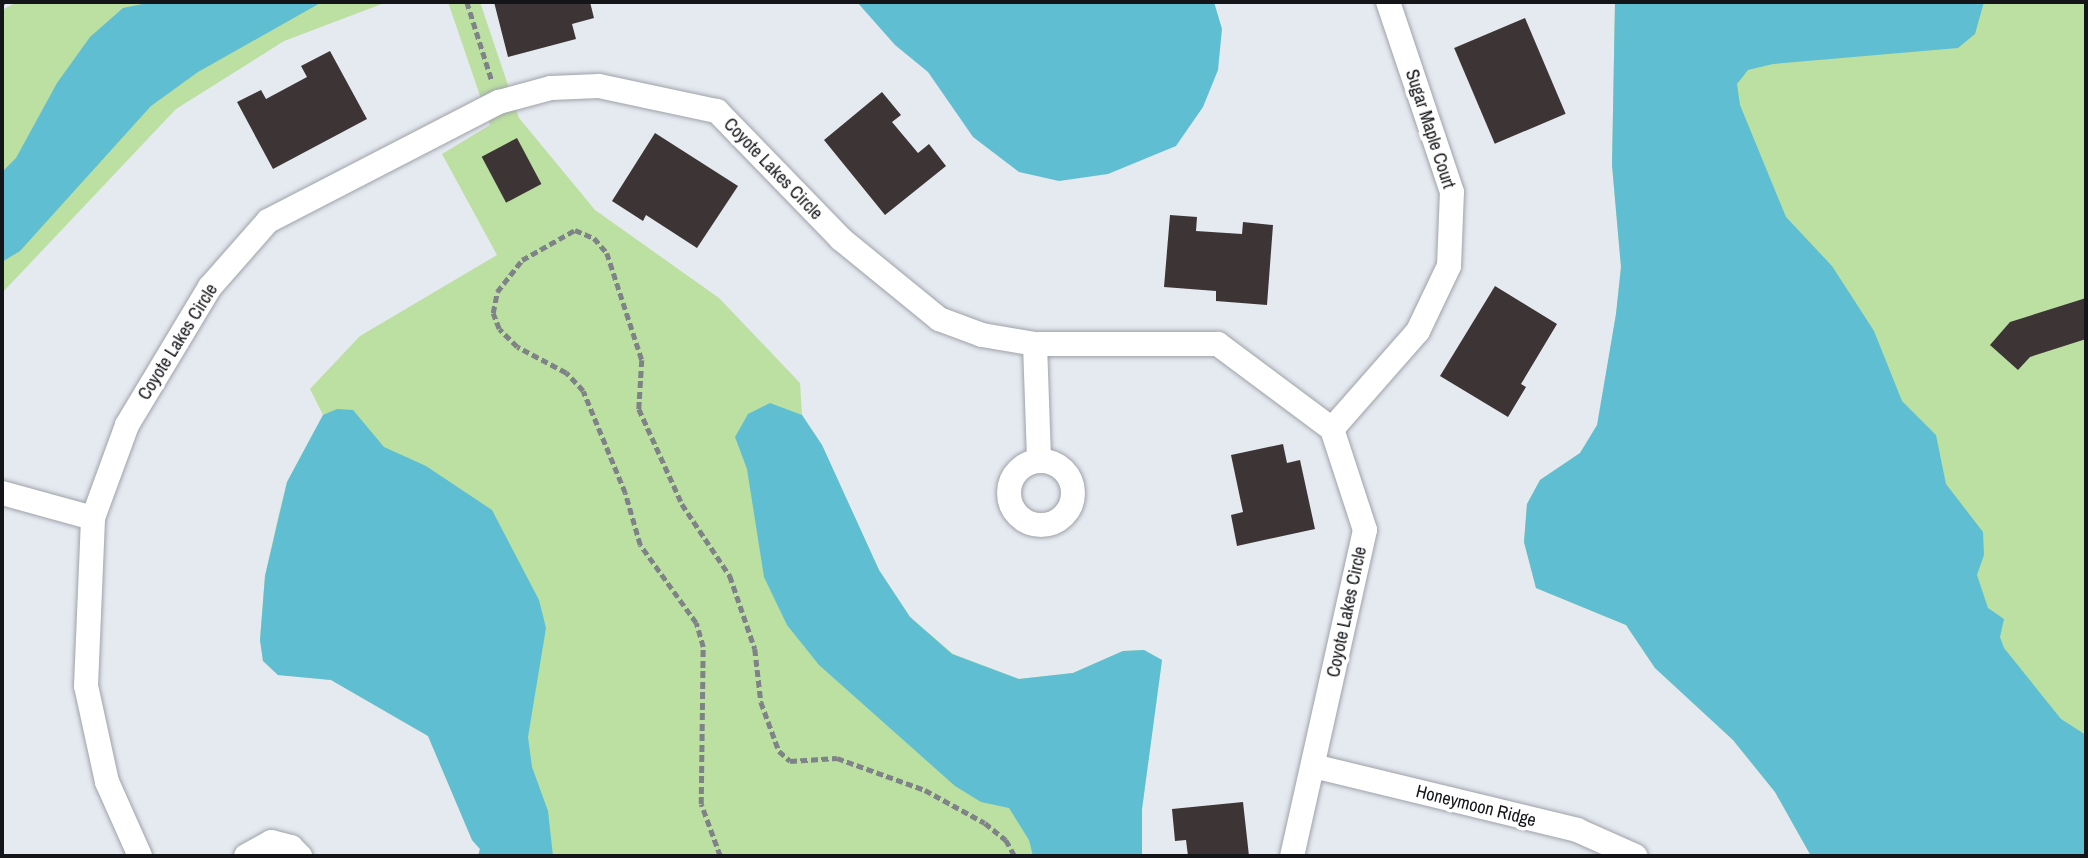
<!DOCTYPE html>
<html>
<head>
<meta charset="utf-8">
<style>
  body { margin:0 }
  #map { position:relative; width:2088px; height:858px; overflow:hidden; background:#e5e9f0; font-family:"Archivo Narrow",sans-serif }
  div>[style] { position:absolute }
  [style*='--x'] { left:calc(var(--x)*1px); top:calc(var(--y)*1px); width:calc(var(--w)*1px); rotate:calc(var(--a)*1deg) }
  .green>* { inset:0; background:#bcdfa2 }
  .water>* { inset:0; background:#60bed3 }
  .building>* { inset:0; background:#3d3535; transform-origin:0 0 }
  .path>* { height:4.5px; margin-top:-2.25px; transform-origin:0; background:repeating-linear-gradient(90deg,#7f8287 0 7px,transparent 0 10.5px) }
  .roads { filter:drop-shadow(0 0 2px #9ea2a9) drop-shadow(0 0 2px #9ea2a9) }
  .minor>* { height:24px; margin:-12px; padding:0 12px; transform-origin:12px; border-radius:12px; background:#fff }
  .minor>.ring { margin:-12px; padding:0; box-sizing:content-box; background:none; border:24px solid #fff; border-radius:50% }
  span { translate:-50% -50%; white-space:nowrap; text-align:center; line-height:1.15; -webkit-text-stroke:7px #fff; paint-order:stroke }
  .street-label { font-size:18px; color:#141518 }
  .frame { position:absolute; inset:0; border:4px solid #141518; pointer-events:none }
</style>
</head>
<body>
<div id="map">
  <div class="green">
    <i style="clip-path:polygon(17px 2px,387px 2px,284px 41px,176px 109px,2px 293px,2px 10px)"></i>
    <i style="clip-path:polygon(448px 2px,480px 2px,519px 118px,595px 210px,719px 298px,800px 383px,802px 415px,822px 445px,879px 570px,910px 617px,953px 654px,1019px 679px,1073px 673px,1123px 651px,1144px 650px,1162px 660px,1142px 809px,1142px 856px,478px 856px,480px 849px,472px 840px,428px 736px,331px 680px,278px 675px,263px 661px,260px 640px,265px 576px,278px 518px,287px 482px,323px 415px,310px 389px,360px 336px,497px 255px,442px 154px,490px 125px)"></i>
    <i style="clip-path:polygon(1615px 2px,2086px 2px,2086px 856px,1811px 856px,1775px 792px,1733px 740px,1655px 668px,1626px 625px,1536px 588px,1524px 542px,1527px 504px,1540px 480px,1580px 453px,1598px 425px,1616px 314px,1621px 267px,1612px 165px)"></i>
  </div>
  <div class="water">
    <i style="clip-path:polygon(152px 2px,322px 2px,198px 72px,151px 106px,20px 251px,2px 262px,2px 172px,16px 158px,57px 83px,90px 37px,123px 8px)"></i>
    <i style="clip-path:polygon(857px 2px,1214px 2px,1222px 29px,1218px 70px,1203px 107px,1176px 146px,1108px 174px,1059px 181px,1019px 172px,973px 137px,928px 72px,895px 45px)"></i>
    <i style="clip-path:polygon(1615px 2px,1984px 2px,1975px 34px,1958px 48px,1773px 64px,1748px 70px,1737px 84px,1740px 105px,1786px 217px,1832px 266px,1874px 331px,1902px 401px,1936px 435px,1946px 484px,1983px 532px,1984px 555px,1977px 575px,1988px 608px,2004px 619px,2000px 637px,2004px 648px,2061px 719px,2086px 735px,2086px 856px,1811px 856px,1775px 792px,1733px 740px,1655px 668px,1626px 625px,1536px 588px,1524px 542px,1527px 504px,1540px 480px,1580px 453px,1597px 425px,1616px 314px,1621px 267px,1612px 165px)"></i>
    <i style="clip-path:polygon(770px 403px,802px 415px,822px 445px,879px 570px,910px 617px,952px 654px,1019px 679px,1073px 673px,1123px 651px,1144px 650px,1162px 660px,1142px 809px,1142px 856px,1033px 856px,1029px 840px,1009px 808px,981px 802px,955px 786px,819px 665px,787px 625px,764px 577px,747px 469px,735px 437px,748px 414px)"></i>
    <i style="clip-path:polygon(337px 409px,353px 410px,384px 447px,426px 466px,492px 510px,539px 600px,546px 628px,528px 737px,532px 767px,548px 811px,553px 856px,478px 856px,480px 849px,472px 840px,428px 736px,331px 680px,278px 675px,263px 661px,260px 640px,265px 576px,287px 482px,323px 415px)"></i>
  </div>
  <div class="building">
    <i style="clip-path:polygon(494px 2px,590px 2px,594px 18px,572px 24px,576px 39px,508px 57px)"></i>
    <i style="left:1525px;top:18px;width:104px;height:77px;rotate:67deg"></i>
    <i style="clip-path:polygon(330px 51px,367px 119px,273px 169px,237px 102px,261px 90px,266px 99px,307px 77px,301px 66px)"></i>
    <i style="clip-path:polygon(882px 92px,901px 115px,892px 122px,918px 153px,929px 144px,946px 166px,885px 215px,824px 140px)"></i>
    <i style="clip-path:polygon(655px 133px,738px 186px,697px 248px,646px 215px,643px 221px,612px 201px)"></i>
    <i style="left:517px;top:138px;width:52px;height:40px;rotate:62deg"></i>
    <i style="clip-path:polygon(1170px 215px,1197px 217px,1196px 231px,1242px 234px,1243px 222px,1273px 225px,1267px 305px,1216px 301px,1216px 291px,1164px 287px)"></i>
    <i style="clip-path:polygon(1495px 286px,1557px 324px,1521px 384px,1526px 387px,1508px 417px,1440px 376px)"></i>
    <i style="clip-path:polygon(2086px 298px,2086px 339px,2030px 357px,2018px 370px,1990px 345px,2010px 322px)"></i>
    <i style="clip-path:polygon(1283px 444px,1287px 463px,1300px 460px,1315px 529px,1237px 546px,1231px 515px,1243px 512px,1231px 455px)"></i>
    <i style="clip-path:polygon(1243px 802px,1249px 856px,1188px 856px,1186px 840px,1175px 841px,1172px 809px)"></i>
  </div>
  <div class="path">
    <i style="--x:467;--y:2;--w:83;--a:72.4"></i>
    <i style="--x:2;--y:3;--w:2;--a:-27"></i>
    <i style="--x:720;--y:856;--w:55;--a:-110.1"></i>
    <i style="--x:701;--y:804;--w:157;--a:-89.3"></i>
    <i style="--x:703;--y:647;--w:25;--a:-106"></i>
    <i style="--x:696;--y:623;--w:96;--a:-125.7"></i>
    <i style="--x:640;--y:545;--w:54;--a:-106.1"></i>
    <i style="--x:625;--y:493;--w:110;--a:-112.4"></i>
    <i style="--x:583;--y:391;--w:25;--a:-133"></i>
    <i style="--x:566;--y:373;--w:55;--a:-152"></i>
    <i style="--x:517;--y:347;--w:25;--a:-135"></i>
    <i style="--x:499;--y:329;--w:17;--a:-111"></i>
    <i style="--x:493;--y:313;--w:21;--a:-79"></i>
    <i style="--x:497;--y:292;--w:41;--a:-52"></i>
    <i style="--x:522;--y:260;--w:61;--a:-29.5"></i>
    <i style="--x:575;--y:230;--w:21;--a:23"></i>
    <i style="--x:594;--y:238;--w:20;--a:49"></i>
    <i style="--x:607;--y:253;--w:113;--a:71.9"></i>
    <i style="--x:642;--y:360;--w:49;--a:93.5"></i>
    <i style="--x:639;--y:409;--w:104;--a:65.6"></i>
    <i style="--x:682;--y:504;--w:87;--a:56.3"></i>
    <i style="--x:730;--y:576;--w:77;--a:71.1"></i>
    <i style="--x:755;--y:649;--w:53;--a:83.5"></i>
    <i style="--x:761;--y:702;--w:52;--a:69.8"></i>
    <i style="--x:779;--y:751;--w:15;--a:42"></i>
    <i style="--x:790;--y:761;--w:47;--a:-3.7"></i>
    <i style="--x:837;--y:758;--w:94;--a:20"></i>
    <i style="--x:925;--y:790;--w:68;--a:28.8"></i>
    <i style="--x:985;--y:823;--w:27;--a:39"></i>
    <i style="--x:1006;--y:840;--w:18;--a:61"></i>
  </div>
  <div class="roads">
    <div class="minor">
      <i style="--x:1035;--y:344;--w:117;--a:88"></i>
      <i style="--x:1332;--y:429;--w:130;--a:-48.7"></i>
      <i style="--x:1418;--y:331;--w:72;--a:-64.5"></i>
      <i style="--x:1449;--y:266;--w:74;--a:-87.7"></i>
      <i style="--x:1452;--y:192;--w:200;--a:-108.6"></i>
      <i class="ring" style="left:1009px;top:461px;width:40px;height:40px"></i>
      <i style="--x:2;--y:493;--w:94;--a:15.4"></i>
      <i style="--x:1313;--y:766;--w:272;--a:13.6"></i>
      <i style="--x:1577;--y:830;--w:64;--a:24.1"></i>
      <i style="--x:140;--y:856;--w:81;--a:-114"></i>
      <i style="--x:107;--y:782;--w:98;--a:-102.3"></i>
      <i style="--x:86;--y:686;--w:168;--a:-87.6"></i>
      <i style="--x:93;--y:518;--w:99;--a:-69.9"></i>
      <i style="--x:127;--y:425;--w:161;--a:-59"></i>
      <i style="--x:210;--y:287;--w:88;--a:-48.7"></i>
      <i style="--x:268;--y:221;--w:260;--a:-27.3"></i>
      <i style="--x:499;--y:102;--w:54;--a:-15.1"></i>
      <i style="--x:551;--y:88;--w:48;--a:-2.4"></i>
      <i style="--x:599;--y:86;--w:121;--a:12"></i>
      <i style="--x:717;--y:111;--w:178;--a:45.9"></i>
      <i style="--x:841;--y:239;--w:127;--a:39.2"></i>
      <i style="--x:939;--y:319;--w:46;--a:20.4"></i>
      <i style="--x:982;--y:335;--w:54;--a:9.6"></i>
      <i style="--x:1035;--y:344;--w:183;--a:0"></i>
      <i style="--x:1218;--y:344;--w:142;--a:36.7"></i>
      <i style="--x:1332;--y:429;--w:106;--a:71.9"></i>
      <i style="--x:1365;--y:530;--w:334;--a:102.6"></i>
      <i style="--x:246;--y:856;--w:29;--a:-29"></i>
      <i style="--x:271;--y:842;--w:21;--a:14"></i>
      <i style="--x:291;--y:847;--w:13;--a:45"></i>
    </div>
  </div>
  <div class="street-label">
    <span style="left:1430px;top:129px;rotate:72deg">Sugar Maple Court</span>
    <span style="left:773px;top:169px;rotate:46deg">Coyote Lakes Circle</span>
    <span style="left:178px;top:342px;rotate:-58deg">Coyote Lakes Circle</span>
    <span style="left:1347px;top:612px;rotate:-78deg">Coyote Lakes Circle</span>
    <span style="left:1476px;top:806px;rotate:14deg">Honeymoon Ridge</span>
  </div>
  <div class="frame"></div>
</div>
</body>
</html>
